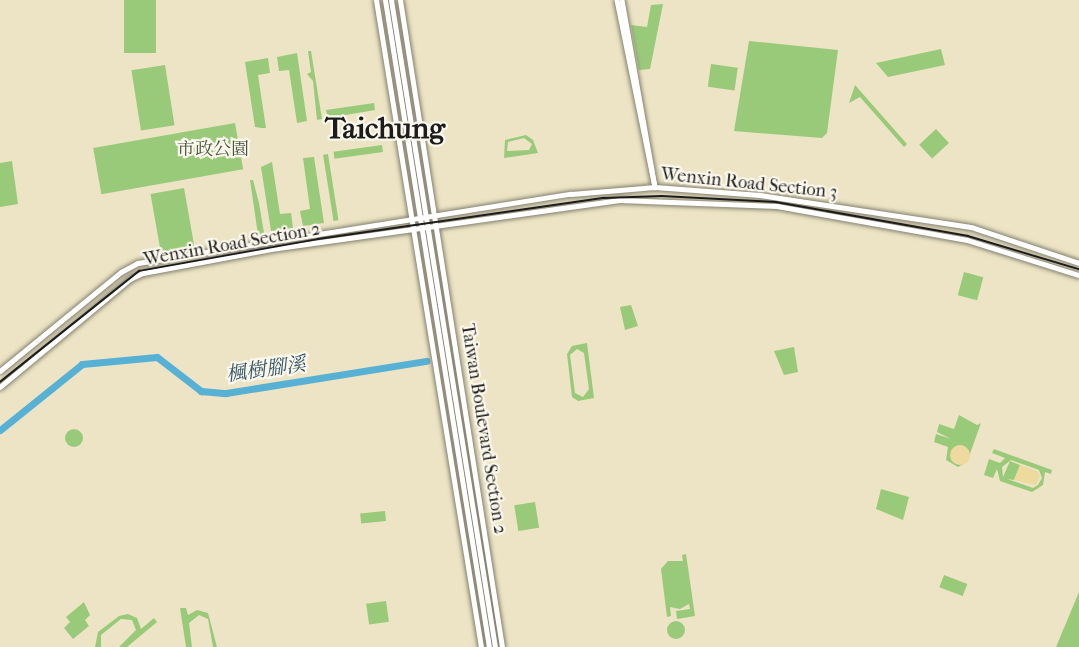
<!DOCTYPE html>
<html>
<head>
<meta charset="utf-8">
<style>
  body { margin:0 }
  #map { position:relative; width:1079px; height:647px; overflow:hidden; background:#ece4c4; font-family:"IM FELL French Canon","Noto Serif TC",serif }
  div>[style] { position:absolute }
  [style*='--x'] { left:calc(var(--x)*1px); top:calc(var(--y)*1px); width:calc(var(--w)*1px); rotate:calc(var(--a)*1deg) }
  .green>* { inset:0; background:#99ca7a; transform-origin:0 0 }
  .round { border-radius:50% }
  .sand>* { inset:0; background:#eeda9e }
  .river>* { height:7px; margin:-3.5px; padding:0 3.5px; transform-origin:3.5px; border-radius:3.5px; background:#56b1d4 }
  .roads { filter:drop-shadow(0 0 2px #848070) drop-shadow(0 0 2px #848070) }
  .secondary>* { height:4.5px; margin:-2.25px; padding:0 2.25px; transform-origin:2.25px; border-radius:2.25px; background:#fff }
  .primary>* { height:5px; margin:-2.5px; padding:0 2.5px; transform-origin:2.5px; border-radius:2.5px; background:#fff }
  .rail>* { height:1.5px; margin:-0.75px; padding:0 0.75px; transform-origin:0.75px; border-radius:0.75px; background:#1c1c1c }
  span { translate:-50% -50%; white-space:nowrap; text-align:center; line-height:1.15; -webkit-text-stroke:4.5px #fbf7ec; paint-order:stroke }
  .park-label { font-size:18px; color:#48593d }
  .street-label { font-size:18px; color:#1c1c1c }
  .water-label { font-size:20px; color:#335866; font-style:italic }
  .town-label { font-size:30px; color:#1c1c1c; font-weight:700 }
</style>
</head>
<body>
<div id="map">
  <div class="green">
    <i style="left:124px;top:0;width:32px;height:53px"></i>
    <i style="clip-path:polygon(663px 4px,650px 69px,639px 70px,631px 25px,647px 27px,651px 5px)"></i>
    <i style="clip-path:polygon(749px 41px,838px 50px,827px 133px,822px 138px,734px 131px)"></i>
    <i style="clip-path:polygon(941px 49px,945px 65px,888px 77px,876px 63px)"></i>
    <i style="clip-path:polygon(308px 51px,311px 51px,322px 119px,317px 120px,313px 81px,307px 74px,311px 72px)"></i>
    <i style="clip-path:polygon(297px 53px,307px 121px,297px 123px,289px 70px,279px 71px,277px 57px)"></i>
    <i style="clip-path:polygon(268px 58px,270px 73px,258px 75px,266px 128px,262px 128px,255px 127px,245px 62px)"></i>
    <i style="left:711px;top:64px;width:27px;height:23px;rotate:8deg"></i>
    <i style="left:165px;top:65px;width:61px;height:34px;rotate:81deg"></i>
    <i style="clip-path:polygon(855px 85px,907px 144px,904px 147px,860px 97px,849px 103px)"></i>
    <i style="clip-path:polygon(374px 103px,375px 110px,328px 118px,326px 110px)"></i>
    <i style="left:235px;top:123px;width:47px;height:144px;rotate:80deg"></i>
    <i style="left:936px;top:129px;width:19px;height:23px;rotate:47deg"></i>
    <i style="clip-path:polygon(evenodd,526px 135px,533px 140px,538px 153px,504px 158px,505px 140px,526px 135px,524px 138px,532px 144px,529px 150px,507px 151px,508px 142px,524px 138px)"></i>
    <i style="left:382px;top:145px;width:7px;height:49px;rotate:82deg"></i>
    <i style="left:328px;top:154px;width:67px;height:5px;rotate:81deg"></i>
    <i style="clip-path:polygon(314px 157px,324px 223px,303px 226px,300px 211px,310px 209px,303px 158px)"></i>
    <i style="clip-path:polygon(12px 161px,18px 204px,0 207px,0 163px)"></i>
    <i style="clip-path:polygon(272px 162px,280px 214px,291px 213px,293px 228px,271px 231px,261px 167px)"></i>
    <i style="clip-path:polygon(250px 180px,253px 180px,259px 203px,264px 233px,258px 235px)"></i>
    <i style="left:184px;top:188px;width:60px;height:34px;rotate:80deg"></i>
    <i style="left:964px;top:272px;width:20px;height:24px;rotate:15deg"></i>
    <i style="clip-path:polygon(631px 305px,638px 326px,625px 330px,620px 307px)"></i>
    <i style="clip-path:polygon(evenodd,587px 343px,594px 398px,578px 401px,572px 397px,567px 354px,572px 346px,587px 343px,577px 349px,584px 353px,589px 389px,583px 397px,575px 393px,570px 355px,577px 349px)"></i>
    <i style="clip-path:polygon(794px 347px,798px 372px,784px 375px,774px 351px)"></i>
    <i style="clip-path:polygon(959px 415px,977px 425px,981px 423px,967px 462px,958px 467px,946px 460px,948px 447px,934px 442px,936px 434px,951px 439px,937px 432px,939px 424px,954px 429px)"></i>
    <i class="round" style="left:65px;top:429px;width:18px;height:18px"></i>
    <i style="clip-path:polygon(evenodd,994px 449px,1052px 470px,1051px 474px,1045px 472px,1043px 485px,1032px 492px,1000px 481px,997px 469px,993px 478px,984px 475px,989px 459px,1000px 463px,1005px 458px,992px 453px,994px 449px,1011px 460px,1039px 470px,1042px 478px,1038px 485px,1033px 488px,1007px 479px,1014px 480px,1020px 465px,1010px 461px,1003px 477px,1002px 467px,1011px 460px)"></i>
    <i style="clip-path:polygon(881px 489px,909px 497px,903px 520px,876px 509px)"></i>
    <i style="left:535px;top:502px;width:26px;height:21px;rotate:81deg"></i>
    <i style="left:385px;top:511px;width:10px;height:25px;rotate:84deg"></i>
    <i style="clip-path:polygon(686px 554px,695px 616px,677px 619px,676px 611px,690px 609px,689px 604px,680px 609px,670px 607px,671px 616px,667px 617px,661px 569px,668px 561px,683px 561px,682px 555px)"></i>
    <i style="left:944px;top:575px;width:25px;height:13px;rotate:21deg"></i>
    <i style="clip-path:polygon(1079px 592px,1079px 647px,1056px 647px)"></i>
    <i style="left:386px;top:601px;width:21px;height:20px;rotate:82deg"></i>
    <i style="clip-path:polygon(84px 602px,90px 615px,85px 620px,89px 626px,73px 639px,64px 628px,70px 622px,66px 617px)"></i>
    <i style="clip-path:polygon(180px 608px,186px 608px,188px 615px,197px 610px,208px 613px,217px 647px,213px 647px,208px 619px,199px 615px,189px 623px,192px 647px,186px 647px)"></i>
    <i style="clip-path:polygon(128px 614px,137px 618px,141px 629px,154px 618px,157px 622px,127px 647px,119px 647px,136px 630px,132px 620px,121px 619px,101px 635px,101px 647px,95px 647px,98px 632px,119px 616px)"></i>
    <i class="round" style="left:667px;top:621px;width:18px;height:18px"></i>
  </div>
  <div class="sand">
    <i class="round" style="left:950px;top:445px;width:20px;height:20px"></i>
    <i style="clip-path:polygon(1020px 465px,1037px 471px,1040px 476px,1036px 485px,1014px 480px)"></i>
  </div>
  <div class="river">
    <i style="--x:0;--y:430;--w:105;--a:-38.8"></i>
    <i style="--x:82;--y:364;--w:75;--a:-5.3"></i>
    <i style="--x:157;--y:357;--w:56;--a:37.7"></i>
    <i style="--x:201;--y:391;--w:25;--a:5"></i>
    <i style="--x:226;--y:393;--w:203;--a:-9.1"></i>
  </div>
  <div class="roads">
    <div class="secondary">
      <i style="--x:617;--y:0;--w:191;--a:78.5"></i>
      <i style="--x:622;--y:0;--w:190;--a:80"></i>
      <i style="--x:0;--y:371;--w:156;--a:-39.3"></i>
      <i style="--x:121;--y:272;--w:19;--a:-28"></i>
      <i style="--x:138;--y:263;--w:438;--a:-9.1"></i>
      <i style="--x:571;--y:194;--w:84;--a:-4.8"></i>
      <i style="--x:655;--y:187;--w:105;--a:4.4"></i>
      <i style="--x:760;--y:195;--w:213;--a:8.6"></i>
      <i style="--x:971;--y:227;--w:114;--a:18.4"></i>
      <i style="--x:0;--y:387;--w:169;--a:-39.7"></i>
      <i style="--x:130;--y:279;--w:14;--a:-25"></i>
      <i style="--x:143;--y:273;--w:130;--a:-10.6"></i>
      <i style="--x:271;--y:249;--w:350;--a:-8"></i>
      <i style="--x:618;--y:200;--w:159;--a:2.2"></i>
      <i style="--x:777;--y:206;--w:193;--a:10.1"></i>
      <i style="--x:967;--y:240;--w:117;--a:17.4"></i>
    </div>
    <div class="primary">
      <i style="--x:376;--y:0;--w:655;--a:80.78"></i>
      <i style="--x:385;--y:0;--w:655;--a:80.87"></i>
      <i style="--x:391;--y:0;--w:655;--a:80.87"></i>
      <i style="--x:400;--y:0;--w:655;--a:81.04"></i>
    </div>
  </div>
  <div class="rail">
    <i style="--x:0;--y:382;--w:178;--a:-38.6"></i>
    <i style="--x:139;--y:271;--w:182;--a:-10.1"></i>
    <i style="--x:318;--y:239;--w:289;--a:-8.2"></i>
    <i style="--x:604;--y:198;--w:58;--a:-2"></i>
    <i style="--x:662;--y:196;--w:114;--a:3"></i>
    <i style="--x:776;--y:202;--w:195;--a:10"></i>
    <i style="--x:968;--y:236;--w:116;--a:16.6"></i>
  </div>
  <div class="park-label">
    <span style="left:213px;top:150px">市政公園</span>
  </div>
  <div class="street-label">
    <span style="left:749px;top:184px;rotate:6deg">Wenxin Road Section 3</span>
    <span style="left:232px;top:245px;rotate:-10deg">Wenxin Road Section 2</span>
    <span style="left:483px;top:429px;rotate:81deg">Taiwan Boulevard Section 2</span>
  </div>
  <div class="water-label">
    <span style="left:266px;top:369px;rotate:-8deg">楓樹腳溪</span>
  </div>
  <div class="town-label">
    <span style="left:385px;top:129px">Taichung</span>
  </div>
</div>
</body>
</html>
